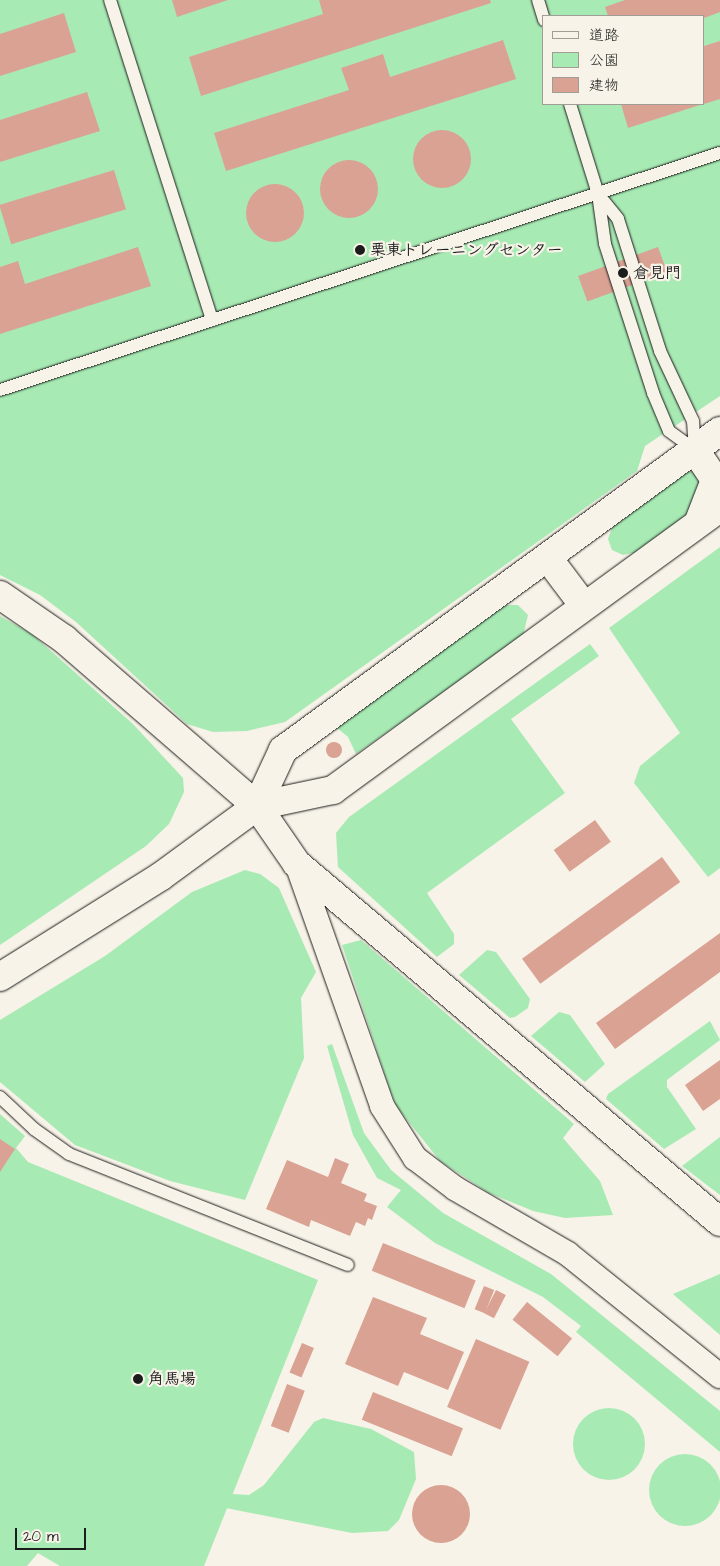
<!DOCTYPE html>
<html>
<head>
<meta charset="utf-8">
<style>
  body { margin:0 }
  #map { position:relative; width:720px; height:1566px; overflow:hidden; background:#f7f3e8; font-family:"Architects Daughter","Klee One",sans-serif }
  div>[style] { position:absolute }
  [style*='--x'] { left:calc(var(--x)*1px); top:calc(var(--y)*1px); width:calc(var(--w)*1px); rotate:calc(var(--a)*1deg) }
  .green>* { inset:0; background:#a8eab4 }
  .round { border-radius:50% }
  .building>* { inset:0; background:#daa293; transform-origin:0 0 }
  .roads { filter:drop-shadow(0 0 1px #1c1c1c) drop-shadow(0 0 1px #1c1c1c) }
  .service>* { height:12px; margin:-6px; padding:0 6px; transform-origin:6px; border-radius:6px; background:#f7f3e8 }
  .minor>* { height:24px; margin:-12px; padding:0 12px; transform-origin:12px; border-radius:12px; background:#f7f3e8 }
  .tertiary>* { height:28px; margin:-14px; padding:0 14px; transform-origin:14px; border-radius:14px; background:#f7f3e8 }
  .dots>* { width:14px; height:14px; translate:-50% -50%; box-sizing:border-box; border:2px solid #f7f3e8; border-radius:50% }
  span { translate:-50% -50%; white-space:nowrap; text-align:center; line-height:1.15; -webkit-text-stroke:4.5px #f7f3e8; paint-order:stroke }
  .poi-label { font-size:16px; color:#1c1c1c; font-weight:700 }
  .left { translate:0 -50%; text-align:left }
  .legend { position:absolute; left:542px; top:15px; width:162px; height:90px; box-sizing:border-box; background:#f7f3e8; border:1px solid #9f9d96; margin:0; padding:6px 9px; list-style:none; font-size:15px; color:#1c1c1c }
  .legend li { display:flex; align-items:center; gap:10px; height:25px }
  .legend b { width:25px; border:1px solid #9f9d96 }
  .scale { position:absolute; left:15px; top:1528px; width:71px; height:22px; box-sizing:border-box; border:2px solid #1c1c1c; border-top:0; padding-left:6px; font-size:15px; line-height:18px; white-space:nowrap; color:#1c1c1c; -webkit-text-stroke:4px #f7f3e8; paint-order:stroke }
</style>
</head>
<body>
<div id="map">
  <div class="green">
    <i style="clip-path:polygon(evenodd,0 0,720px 0,720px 396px,645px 446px,637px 471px,285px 722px,247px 731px,213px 732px,187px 724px,76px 622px,40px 595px,0 575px,0 0,544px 16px,704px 16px,704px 104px,544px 104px,544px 16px)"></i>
    <i style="clip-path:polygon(687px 472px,694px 472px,701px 486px,693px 510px,638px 552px,623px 555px,612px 550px,608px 539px,613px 525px)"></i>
    <i style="clip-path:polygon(720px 547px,720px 868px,708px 877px,634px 783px,640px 766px,680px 733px,609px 628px)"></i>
    <i style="clip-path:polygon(505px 605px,518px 605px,528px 615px,523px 636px,356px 754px,348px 737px,336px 727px)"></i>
    <i style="clip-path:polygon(0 616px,33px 635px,133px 724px,183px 778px,184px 792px,169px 824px,146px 846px,0 945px)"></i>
    <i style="clip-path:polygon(590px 644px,599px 656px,511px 719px,565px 793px,427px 893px,454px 934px,454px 944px,437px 957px,338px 867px,336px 833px,349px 817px)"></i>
    <i style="clip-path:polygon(245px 870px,260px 874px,279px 888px,316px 972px,301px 998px,304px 1058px,245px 1200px,170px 1181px,75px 1145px,0 1082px,0 1020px,105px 956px,192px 892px)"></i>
    <i style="clip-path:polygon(361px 940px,574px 1124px,563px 1138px,600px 1181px,613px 1215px,565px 1218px,533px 1211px,489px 1193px,440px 1161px,396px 1106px,388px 1084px,342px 945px)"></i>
    <i style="clip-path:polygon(487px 950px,496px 952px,530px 999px,528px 1008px,515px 1017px,510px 1018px,459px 975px)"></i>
    <i style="clip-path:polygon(559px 1012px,570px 1015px,605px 1064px,585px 1082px,531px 1036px)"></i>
    <i style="clip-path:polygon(710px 1021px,720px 1040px,667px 1080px,667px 1087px,696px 1129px,664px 1149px,606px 1099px,608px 1094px)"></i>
    <i style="clip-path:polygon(332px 1044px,364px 1133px,391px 1170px,443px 1213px,551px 1274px,720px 1411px,720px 1452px,576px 1332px,581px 1326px,543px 1297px,435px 1243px,387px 1207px,401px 1190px,377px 1178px,353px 1135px,327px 1046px)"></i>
    <i style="clip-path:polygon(0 1114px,25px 1136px,16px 1148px,28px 1162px,318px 1280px,204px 1566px,60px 1566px,38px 1553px,27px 1566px,0 1566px)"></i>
    <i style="clip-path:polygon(720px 1137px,720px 1195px,682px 1166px)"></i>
    <i style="clip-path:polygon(720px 1274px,720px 1335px,673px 1294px)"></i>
    <i class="round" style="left:573px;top:1408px;width:72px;height:72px"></i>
    <i style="clip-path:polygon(323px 1418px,371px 1429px,414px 1452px,416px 1479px,399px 1520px,388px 1531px,352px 1533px,226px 1508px,232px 1494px,249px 1495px,264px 1485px,314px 1422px)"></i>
    <i class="round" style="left:649px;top:1454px;width:72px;height:72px"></i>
  </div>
  <div class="building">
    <i style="clip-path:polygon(172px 0,228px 0,177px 17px)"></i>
    <i style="clip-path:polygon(319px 0,490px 0,491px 3px,201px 96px,189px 57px,323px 14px)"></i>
    <i style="clip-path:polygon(625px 0,720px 0,720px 12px,704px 18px,608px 16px,605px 7px)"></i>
    <i style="clip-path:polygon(64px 13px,76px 52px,0 76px,0 34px)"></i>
    <i style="clip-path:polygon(503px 40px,516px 79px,226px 171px,214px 133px,349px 90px,341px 68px,383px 54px,390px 77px)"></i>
    <i style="clip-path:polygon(720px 41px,720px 99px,704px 104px,704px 46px)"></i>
    <i style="clip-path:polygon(87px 92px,100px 131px,0 162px,0 120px)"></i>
    <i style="clip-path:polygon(621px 104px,703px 104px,628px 128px)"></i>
    <i class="round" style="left:413px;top:130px;width:58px;height:58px"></i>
    <i class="round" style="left:320px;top:160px;width:58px;height:58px"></i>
    <i style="left:114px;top:170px;width:41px;height:120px;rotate:73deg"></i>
    <i class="round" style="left:246px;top:184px;width:58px;height:58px"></i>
    <i style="clip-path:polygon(138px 247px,151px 286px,0 334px,0 267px,18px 261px,25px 284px)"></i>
    <i style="left:658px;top:247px;width:27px;height:85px;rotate:70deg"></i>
    <i class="round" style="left:326px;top:742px;width:16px;height:16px"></i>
    <i style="left:595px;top:820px;width:27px;height:51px;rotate:54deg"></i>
    <i style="left:662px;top:857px;width:31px;height:173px;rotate:54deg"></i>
    <i style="clip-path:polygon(720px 933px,720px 972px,615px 1049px,596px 1023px)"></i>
    <i style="clip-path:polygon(720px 1060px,720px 1099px,703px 1111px,685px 1085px)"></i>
    <i style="clip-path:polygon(0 1139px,15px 1149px,0 1172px)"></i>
    <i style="clip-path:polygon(335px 1158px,349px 1164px,341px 1183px,367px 1194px,364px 1201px,377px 1206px,372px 1220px,368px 1218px,365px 1226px,356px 1222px,350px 1236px,311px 1220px,309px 1227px,266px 1209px,287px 1160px,328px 1177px)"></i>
    <i style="left:383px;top:1243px;width:100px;height:30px;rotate:22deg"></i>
    <i style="left:484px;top:1286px;width:11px;height:25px;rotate:22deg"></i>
    <i style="left:496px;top:1290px;width:11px;height:26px;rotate:27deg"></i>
    <i style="clip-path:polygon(373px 1297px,427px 1318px,420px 1334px,464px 1352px,448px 1390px,404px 1372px,398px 1386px,345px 1364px)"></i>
    <i style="left:527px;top:1302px;width:58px;height:23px;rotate:39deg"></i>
    <i style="left:476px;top:1339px;width:58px;height:74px;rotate:23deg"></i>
    <i style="left:302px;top:1343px;width:13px;height:32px;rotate:23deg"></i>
    <i style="left:287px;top:1384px;width:19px;height:45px;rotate:21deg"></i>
    <i style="left:373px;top:1392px;width:97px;height:30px;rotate:22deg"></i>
    <i class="round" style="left:412px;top:1485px;width:58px;height:58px"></i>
  </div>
  <div class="roads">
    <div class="service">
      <i style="--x:110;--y:0;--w:336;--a:72.3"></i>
      <i style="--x:538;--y:0;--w:21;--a:73"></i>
      <i style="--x:570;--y:104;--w:94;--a:72.7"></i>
      <i style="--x:598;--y:194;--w:50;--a:82"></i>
      <i style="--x:605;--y:244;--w:157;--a:72.1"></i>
      <i style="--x:653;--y:393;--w:41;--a:67.2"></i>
      <i style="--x:669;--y:431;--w:32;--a:36"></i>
      <i style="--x:598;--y:194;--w:32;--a:51"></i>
      <i style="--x:618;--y:219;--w:139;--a:72.3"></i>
      <i style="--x:660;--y:351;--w:77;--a:64.8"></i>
      <i style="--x:693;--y:421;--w:29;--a:86"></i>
      <i style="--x:0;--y:390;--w:758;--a:-18.22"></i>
      <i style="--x:0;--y:1097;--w:47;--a:43.3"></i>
      <i style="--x:34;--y:1129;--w:43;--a:35.5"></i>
      <i style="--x:69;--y:1154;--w:300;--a:21.7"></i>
    </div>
    <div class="minor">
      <i style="--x:297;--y:864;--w:256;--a:70.6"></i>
      <i style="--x:382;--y:1106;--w:62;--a:57.6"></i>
      <i style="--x:415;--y:1158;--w:51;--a:37.1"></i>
      <i style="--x:456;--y:1189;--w:129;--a:30.1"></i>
      <i style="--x:568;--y:1254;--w:195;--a:38.8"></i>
    </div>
    <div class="tertiary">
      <i style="--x:695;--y:450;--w:36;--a:56"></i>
      <i style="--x:715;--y:480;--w:44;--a:111.3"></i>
      <i style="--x:548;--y:558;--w:60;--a:53.1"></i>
      <i style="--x:0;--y:595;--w:78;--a:34.5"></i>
      <i style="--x:64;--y:639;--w:255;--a:40.9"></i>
      <i style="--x:257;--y:806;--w:70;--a:55.4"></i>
      <i style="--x:297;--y:864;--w:554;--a:40.24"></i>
      <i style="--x:257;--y:806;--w:78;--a:-11.9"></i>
      <i style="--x:333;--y:790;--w:479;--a:-36.1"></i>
      <i style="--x:0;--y:977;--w:189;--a:-32"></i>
      <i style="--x:160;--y:877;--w:120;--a:-36.2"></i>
      <i style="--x:257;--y:806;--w:62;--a:-65.1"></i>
      <i style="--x:283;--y:750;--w:541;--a:-36.13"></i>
    </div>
  </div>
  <div class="dots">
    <i style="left:360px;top:250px;background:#1c1c1c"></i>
    <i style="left:623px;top:273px;background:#1c1c1c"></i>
    <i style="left:138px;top:1379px;background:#1c1c1c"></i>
  </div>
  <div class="poi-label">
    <span class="left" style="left:370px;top:250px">栗東トレーニングセンター</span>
    <span class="left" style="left:633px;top:273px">倉見門</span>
    <span class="left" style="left:148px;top:1379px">角馬場</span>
  </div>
  <ul class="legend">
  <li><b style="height:6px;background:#f7f3e8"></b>道路</li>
  <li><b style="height:14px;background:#a8eab4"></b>公園</li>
  <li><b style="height:14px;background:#daa293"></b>建物</li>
  </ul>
  <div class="scale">20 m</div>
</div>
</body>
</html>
